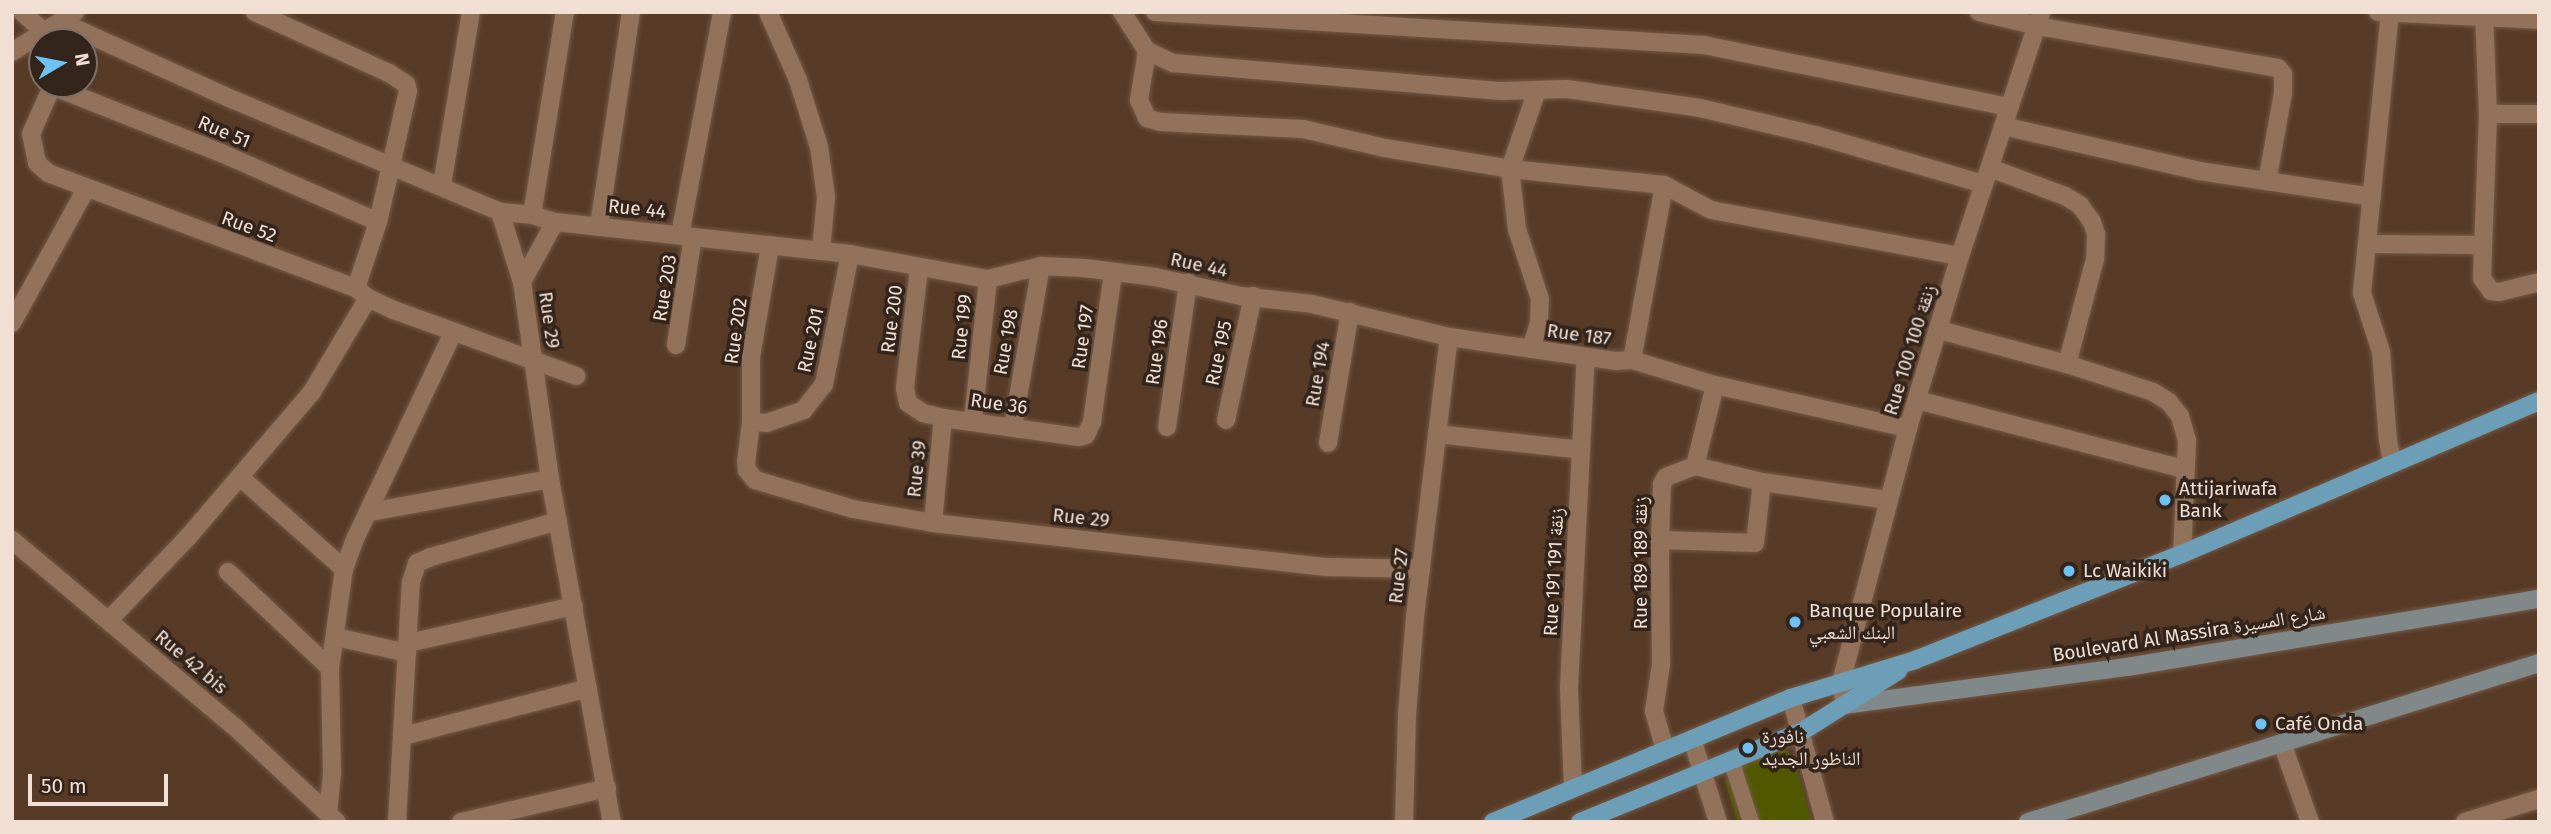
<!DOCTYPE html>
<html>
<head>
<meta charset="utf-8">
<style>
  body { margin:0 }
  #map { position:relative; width:2551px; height:834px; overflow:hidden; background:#583b26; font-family:"Fira Sans","Noto Naskh Arabic",sans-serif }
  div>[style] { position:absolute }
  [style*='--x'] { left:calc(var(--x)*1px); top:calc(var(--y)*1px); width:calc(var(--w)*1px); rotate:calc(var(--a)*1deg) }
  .green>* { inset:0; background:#505900 }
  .roads { filter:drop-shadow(0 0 2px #735a48) drop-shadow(0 0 2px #735a48) }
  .pedestrian>* { height:16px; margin:-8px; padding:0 8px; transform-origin:8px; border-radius:8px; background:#93725c }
  .minor>* { height:18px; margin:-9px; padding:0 9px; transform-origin:9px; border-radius:9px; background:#93725c }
  .tertiary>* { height:18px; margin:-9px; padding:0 9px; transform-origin:9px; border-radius:9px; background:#93725c }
  .secondary>* { height:18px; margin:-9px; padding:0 9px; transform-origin:9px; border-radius:9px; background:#80888a }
  .primary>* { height:18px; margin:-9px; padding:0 9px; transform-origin:9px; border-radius:9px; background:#6d9eb8 }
  .dots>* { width:19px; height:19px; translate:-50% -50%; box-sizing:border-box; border:4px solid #33251c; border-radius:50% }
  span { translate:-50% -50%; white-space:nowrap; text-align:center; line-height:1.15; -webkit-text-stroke:7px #33251c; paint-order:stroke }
  .street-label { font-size:19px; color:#f2dfd3 }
  .poi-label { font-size:19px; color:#f2dfd3 }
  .left { translate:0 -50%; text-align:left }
  .frame { position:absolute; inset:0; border:14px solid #f2dfd3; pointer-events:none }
  .north { position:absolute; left:28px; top:28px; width:70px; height:70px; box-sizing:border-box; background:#33251c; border:2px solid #7f6f65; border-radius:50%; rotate:80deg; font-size:19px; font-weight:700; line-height:28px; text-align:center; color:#f2dfd3 }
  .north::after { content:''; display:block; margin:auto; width:24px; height:32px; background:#6ec2f3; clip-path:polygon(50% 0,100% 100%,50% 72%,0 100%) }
  .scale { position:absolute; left:28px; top:774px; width:140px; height:32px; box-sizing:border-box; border:4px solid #f2dfd3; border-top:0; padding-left:9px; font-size:21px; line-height:24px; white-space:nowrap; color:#f2dfd3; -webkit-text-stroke:5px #33251c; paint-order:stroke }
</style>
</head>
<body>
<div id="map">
  <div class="green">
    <i style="clip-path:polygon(1784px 748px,1794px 758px,1812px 822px,1737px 822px,1725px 782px,1729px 769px)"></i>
  </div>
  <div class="roads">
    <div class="pedestrian">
      <i style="--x:1731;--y:760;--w:65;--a:72.1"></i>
    </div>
    <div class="minor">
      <i style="--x:22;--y:12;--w:30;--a:42"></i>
      <i style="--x:255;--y:12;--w:147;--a:24.5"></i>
      <i style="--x:389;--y:73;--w:20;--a:33"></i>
      <i style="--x:406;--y:84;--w:7;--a:74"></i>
      <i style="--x:408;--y:91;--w:134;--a:102.9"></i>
      <i style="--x:378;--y:222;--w:70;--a:108.4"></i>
      <i style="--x:768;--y:12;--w:74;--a:66.2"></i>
      <i style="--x:798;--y:80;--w:70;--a:72.6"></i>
      <i style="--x:819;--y:147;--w:50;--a:82"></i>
      <i style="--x:826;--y:197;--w:54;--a:95.3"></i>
      <i style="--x:1122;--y:12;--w:46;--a:57.3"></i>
      <i style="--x:1147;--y:51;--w:29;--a:25"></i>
      <i style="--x:1173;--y:63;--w:329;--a:4.9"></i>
      <i style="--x:1501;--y:91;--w:66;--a:-1.7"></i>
      <i style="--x:1567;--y:89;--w:134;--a:8.1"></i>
      <i style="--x:1700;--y:108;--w:118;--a:13.2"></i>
      <i style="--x:1815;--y:135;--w:176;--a:16.2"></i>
      <i style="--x:1155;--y:12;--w:550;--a:3.44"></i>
      <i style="--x:1704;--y:45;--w:311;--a:11.5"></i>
      <i style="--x:1979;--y:12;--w:60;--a:13.6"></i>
      <i style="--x:2037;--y:26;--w:245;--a:9.9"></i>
      <i style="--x:2278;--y:68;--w:8;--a:50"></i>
      <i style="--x:2283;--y:74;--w:19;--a:90"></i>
      <i style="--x:2283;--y:93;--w:90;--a:100.2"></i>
      <i style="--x:2378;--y:12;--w:161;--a:2.8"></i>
      <i style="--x:2390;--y:12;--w:282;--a:95.7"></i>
      <i style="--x:2362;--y:293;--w:62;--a:72.1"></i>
      <i style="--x:2381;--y:352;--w:88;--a:85.5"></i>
      <i style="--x:2388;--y:440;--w:23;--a:80"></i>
      <i style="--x:2484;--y:12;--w:102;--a:87.8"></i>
      <i style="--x:2488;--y:114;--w:164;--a:92.1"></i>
      <i style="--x:2482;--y:278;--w:16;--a:55"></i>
      <i style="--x:2491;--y:291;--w:8;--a:7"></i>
      <i style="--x:2499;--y:292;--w:41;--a:-14"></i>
      <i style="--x:61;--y:22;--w:190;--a:24.3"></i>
      <i style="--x:234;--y:100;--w:289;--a:22.8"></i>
      <i style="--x:500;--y:212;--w:32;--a:5"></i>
      <i style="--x:532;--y:215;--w:24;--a:17"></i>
      <i style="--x:555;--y:222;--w:297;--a:6.2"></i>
      <i style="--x:850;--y:254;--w:140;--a:10.3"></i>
      <i style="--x:988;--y:279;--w:55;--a:-13.8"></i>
      <i style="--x:1041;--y:266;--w:43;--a:2.7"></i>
      <i style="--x:1084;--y:268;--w:72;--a:7.2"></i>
      <i style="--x:1155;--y:277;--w:88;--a:12.5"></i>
      <i style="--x:1241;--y:296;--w:71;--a:6.4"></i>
      <i style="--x:1312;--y:304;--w:141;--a:13.5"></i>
      <i style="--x:1449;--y:337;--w:168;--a:8.2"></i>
      <i style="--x:1615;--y:361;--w:17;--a:-3"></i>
      <i style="--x:1632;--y:360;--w:87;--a:16.8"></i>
      <i style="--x:1715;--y:385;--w:198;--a:12.6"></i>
      <i style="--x:1147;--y:51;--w:50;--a:99.3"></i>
      <i style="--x:1139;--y:100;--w:20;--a:66"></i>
      <i style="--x:1147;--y:118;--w:14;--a:17"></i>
      <i style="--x:1160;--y:122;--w:143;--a:2.8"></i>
      <i style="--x:1303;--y:129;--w:84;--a:13"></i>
      <i style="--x:1385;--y:148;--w:127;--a:9.5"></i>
      <i style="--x:1510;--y:169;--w:155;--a:5.9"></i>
      <i style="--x:1664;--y:185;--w:53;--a:28"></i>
      <i style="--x:1711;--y:210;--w:253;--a:10.5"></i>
      <i style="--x:12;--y:52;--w:75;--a:-32.4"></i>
      <i style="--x:53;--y:84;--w:55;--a:113.7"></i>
      <i style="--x:31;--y:134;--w:30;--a:78"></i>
      <i style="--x:37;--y:163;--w:15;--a:42"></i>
      <i style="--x:48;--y:173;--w:329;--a:20.5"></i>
      <i style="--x:356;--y:288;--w:16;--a:40"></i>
      <i style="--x:368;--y:298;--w:29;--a:25"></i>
      <i style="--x:394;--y:310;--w:194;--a:19.9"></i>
      <i style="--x:52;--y:86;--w:182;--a:21.6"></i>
      <i style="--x:221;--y:153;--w:171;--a:23.7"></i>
      <i style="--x:2488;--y:114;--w:51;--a:0"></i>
      <i style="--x:2003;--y:126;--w:201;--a:12.9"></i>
      <i style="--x:2199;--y:171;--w:175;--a:8.5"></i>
      <i style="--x:1990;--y:168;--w:80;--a:20.5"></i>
      <i style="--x:2065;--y:196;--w:17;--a:31"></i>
      <i style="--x:2080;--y:205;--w:21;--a:55"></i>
      <i style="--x:2092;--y:222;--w:13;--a:72"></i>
      <i style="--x:2096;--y:234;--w:25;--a:92"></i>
      <i style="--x:2095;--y:259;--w:109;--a:104.9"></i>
      <i style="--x:442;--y:185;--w:175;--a:-80.5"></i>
      <i style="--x:500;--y:212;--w:73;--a:72.6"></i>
      <i style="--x:522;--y:282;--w:199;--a:81.9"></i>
      <i style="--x:550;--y:479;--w:349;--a:79.8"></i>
      <i style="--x:532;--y:215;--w:206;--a:-80.8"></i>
      <i style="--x:599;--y:226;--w:216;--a:-81.5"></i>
      <i style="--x:680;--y:235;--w:227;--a:-79.3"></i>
      <i style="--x:2367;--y:244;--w:114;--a:0.5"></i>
      <i style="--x:850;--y:254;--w:133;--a:101.3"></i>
      <i style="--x:824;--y:384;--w:33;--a:128"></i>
      <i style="--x:804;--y:410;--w:39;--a:161"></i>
      <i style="--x:767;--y:423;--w:16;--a:-176"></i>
      <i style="--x:751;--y:422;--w:39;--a:97"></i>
      <i style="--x:746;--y:461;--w:9;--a:84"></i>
      <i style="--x:747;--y:470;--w:13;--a:51"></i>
      <i style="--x:755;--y:480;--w:102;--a:16.5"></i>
      <i style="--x:853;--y:509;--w:81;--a:9.9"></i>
      <i style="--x:933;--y:523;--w:396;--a:6.4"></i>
      <i style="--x:1327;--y:567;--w:94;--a:1.2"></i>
      <i style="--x:919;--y:268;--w:121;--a:96.7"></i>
      <i style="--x:905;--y:388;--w:15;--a:79"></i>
      <i style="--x:908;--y:403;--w:18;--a:34"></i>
      <i style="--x:923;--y:413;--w:21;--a:14"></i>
      <i style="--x:943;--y:418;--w:137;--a:8"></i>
      <i style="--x:1079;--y:437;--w:7;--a:-16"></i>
      <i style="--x:1086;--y:435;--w:14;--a:-65"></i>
      <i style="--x:1092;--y:422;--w:151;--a:-82"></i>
      <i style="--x:522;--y:282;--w:68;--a:-61.2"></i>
      <i style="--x:12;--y:323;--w:153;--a:-61.1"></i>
      <i style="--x:1939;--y:330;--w:132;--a:14.9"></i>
      <i style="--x:2067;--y:364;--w:90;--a:18"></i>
      <i style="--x:2153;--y:392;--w:19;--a:32"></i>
      <i style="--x:2169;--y:402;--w:18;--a:52"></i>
      <i style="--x:2180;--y:416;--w:26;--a:74"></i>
      <i style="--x:2187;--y:441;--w:113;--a:92.5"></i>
      <i style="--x:676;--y:345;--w:109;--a:-81.1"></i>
      <i style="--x:1531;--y:349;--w:28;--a:-73"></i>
      <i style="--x:1539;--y:322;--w:23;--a:-88"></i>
      <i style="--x:1540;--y:299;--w:74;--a:-108.2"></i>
      <i style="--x:1517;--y:229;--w:60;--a:-96.7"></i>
      <i style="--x:1510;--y:169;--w:83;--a:-71.1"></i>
      <i style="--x:1632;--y:360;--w:178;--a:-79.6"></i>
      <i style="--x:1917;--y:400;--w:276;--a:14.5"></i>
      <i style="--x:973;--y:420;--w:142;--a:-83.9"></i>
      <i style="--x:1226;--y:420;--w:127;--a:-77.7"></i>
      <i style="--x:751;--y:422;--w:65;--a:-90"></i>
      <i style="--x:751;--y:357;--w:113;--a:-80.3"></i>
      <i style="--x:1013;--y:426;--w:162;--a:-80.1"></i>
      <i style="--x:1167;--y:427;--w:146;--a:-81.7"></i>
      <i style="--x:1437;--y:434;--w:145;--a:6.3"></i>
      <i style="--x:1328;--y:443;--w:133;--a:-80.5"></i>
      <i style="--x:1695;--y:466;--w:83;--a:-76.1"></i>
      <i style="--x:240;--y:477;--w:139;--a:41.5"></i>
      <i style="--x:370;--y:512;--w:183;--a:-10.4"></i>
      <i style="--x:933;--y:523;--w:105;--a:-84.6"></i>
      <i style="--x:12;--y:540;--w:291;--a:40"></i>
      <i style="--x:235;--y:727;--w:139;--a:43"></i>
      <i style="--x:1660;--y:540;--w:95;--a:1.8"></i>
      <i style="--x:1755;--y:543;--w:61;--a:-83.5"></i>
      <i style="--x:228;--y:572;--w:140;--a:43.3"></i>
      <i style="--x:109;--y:620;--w:116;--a:-46.4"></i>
      <i style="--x:189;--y:536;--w:189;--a:-49.5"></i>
      <i style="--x:312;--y:392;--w:109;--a:-59.2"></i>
      <i style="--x:336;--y:637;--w:73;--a:12.7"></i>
      <i style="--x:408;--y:643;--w:170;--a:-12.6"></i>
      <i style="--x:403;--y:736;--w:191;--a:-14.5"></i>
      <i style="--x:2282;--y:743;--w:84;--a:70.5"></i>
      <i style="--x:1665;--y:750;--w:41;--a:-105.8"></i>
      <i style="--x:1654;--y:711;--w:48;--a:-81.5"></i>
      <i style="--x:1661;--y:664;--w:124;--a:-90.5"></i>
      <i style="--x:1660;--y:540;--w:56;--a:-88"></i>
      <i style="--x:1662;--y:484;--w:8;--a:-60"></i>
      <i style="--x:1666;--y:477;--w:31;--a:-21"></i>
      <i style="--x:1695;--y:466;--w:69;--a:13.4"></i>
      <i style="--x:1762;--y:482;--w:128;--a:8.1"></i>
      <i style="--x:1573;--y:788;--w:101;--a:-92.3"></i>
      <i style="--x:1569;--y:687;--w:330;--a:-87.1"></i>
      <i style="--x:328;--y:814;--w:41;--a:-84.4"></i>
      <i style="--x:332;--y:773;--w:105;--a:-91.1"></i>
      <i style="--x:330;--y:668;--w:100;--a:-82"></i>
      <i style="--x:344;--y:569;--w:32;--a:-70"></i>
      <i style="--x:355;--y:539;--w:228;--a:-64.6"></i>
      <i style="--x:397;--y:822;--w:240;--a:-86.7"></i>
      <i style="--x:411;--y:582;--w:20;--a:-72"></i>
      <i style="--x:417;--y:563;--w:15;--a:-23"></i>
      <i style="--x:431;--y:557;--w:132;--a:-15.8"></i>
      <i style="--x:461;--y:822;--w:150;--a:-13.1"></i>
      <i style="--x:1404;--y:822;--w:108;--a:-88.4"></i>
      <i style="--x:1407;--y:714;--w:97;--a:-85.3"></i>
      <i style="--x:1415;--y:617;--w:282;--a:-83.1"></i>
      <i style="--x:2465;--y:822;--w:77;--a:-17.3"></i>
    </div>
    <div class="tertiary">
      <i style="--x:1791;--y:698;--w:129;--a:74.7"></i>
      <i style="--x:1845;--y:705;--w:23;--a:-100"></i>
      <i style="--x:1841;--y:682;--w:263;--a:-75.2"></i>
      <i style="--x:1908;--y:428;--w:180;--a:-73.2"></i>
      <i style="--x:1960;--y:256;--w:257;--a:-71.6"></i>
      <i style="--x:1692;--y:739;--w:87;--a:72.6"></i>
    </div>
    <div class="secondary">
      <i style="--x:1845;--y:705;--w:285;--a:-7.7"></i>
      <i style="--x:2127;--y:667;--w:418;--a:-9.4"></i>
      <i style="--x:2028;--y:822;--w:535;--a:-17.28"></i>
    </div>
    <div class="primary">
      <i style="--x:1493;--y:822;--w:323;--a:-22.6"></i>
      <i style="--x:1791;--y:698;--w:130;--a:-17"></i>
      <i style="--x:1915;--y:660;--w:287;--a:-21.7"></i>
      <i style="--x:2182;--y:554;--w:388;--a:-23.2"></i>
      <i style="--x:1580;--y:822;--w:239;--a:-22.2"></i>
      <i style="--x:1801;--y:732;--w:115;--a:-32.2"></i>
    </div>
  </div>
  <div class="dots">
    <i style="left:2165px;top:500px;background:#6ec2f3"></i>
    <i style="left:2069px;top:571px;background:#6ec2f3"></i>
    <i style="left:1795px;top:622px;background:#6ec2f3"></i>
    <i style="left:2261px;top:724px;background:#6ec2f3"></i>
    <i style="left:1748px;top:748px;background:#6ec2f3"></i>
  </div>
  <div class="street-label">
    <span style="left:224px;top:132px;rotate:23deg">Rue 51</span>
    <span style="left:637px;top:209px;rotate:6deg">Rue 44</span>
    <span style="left:249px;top:227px;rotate:20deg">Rue 52</span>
    <span style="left:1199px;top:265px;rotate:12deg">Rue 44</span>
    <span style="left:665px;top:288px;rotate:-81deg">Rue 203</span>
    <span style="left:892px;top:319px;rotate:-83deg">Rue 200</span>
    <span style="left:549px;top:320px;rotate:82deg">Rue 29</span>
    <span style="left:962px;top:327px;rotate:-84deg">Rue 199</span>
    <span style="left:736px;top:331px;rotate:-82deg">Rue 202</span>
    <span style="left:1579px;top:335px;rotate:8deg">Rue 187</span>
    <span style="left:1083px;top:337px;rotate:-82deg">Rue 197</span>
    <span style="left:811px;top:340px;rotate:-78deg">Rue 201</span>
    <span style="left:1006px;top:342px;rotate:-80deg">Rue 198</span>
    <span style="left:1910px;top:350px;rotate:-73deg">Rue 100 زنقة 100</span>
    <span style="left:1157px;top:352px;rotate:-82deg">Rue 196</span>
    <span style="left:1219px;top:353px;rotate:-78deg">Rue 195</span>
    <span style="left:1318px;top:374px;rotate:-80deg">Rue 194</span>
    <span style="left:999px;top:404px;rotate:8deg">Rue 36</span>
    <span style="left:917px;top:469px;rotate:-84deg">Rue 39</span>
    <span style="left:1081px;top:518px;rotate:6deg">Rue 29</span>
    <span style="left:1641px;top:563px;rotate:-90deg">Rue 189 زنقة 189</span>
    <span style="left:1554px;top:572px;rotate:-87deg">Rue 191 زنقة 191</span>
    <span style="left:1399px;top:576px;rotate:-83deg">Rue 27</span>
    <span style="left:2189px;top:634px;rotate:-9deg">Boulevard Al Massira شارع المسيرة</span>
    <span style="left:191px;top:662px;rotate:40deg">Rue 42 bis</span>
  </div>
  <div class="poi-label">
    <span class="left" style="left:2179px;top:500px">Attijariwafa<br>Bank</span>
    <span class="left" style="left:2083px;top:571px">Lc Waikiki</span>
    <span class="left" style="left:1809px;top:622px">Banque Populaire<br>البنك الشعبي</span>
    <span class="left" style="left:2275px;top:724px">Café Onda</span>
    <span class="left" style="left:1762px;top:748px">نافورة<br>الناظور الجديد</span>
  </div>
  <div class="frame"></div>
  <div class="north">N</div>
  <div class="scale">50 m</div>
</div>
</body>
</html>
